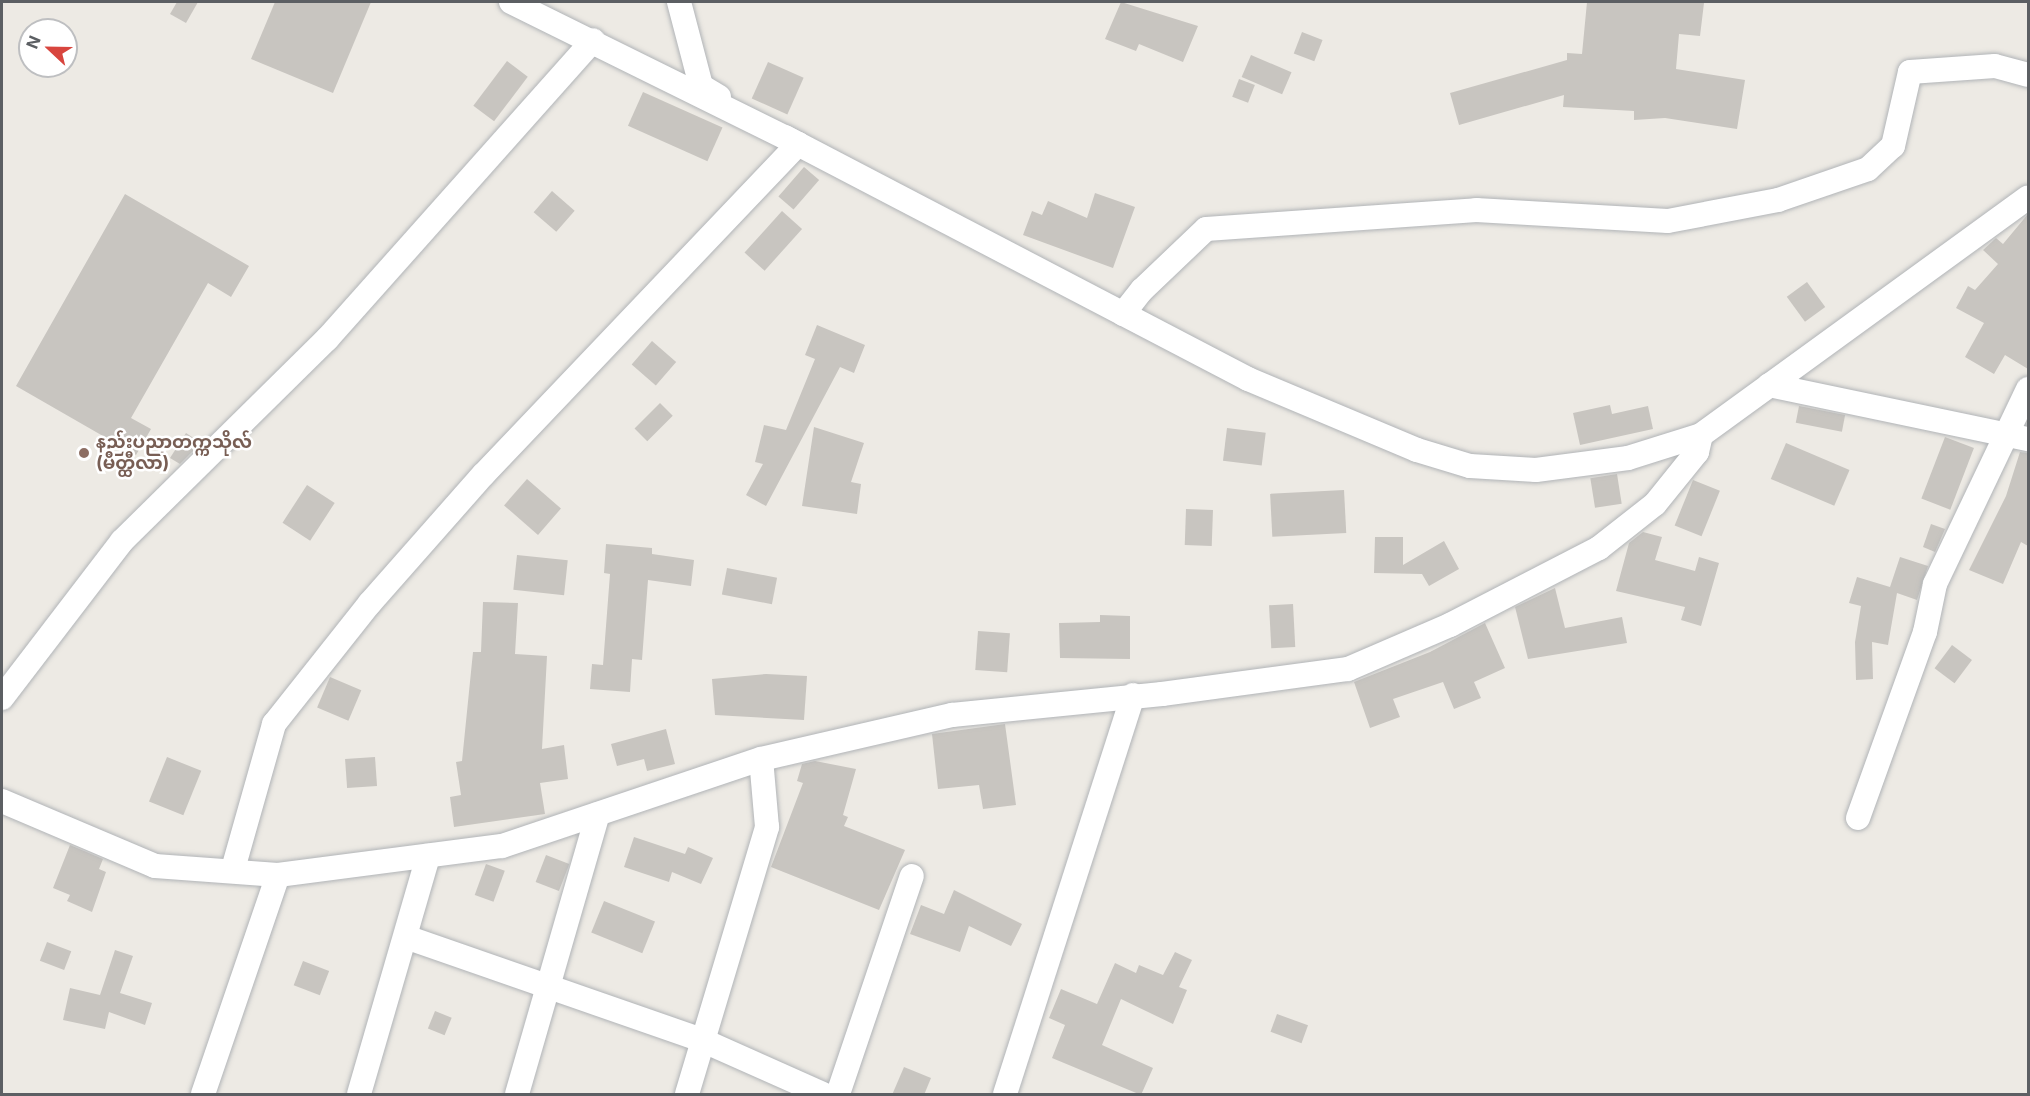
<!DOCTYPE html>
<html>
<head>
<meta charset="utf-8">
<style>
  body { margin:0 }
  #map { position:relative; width:2030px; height:1096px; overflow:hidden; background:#edeae4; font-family:Inter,"Noto Sans Myanmar",sans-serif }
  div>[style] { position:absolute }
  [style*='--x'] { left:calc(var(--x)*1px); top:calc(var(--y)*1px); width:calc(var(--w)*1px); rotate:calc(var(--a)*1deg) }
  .building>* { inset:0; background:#c8c5c0; transform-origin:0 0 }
  .roads { filter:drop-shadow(0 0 2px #b1b4b7) drop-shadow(0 0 2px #b1b4b7) }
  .minor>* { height:24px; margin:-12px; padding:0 12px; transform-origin:12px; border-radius:12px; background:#fff }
  .dots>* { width:16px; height:16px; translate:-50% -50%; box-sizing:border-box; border:3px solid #fff; border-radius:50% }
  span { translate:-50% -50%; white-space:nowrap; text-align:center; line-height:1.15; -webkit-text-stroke:5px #fff; paint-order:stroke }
  .education-label { font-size:18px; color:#785e54; font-weight:700 }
  .left { translate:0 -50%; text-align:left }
  .frame { position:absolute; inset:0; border:3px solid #5c5f63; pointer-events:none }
  .north { position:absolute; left:18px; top:18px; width:60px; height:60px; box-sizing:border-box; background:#fff; border:2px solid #bebfc1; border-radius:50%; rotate:292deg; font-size:16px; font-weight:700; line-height:24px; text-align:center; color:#5c5f63 }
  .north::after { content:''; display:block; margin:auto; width:21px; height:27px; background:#d8453e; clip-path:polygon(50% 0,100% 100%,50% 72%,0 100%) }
</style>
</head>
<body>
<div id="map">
  <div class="building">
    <i style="clip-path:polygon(177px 2px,198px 2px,186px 23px,170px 14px)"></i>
    <i style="clip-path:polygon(275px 2px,371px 2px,333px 93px,251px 59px)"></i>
    <i style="clip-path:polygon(1121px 2px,1198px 26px,1183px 62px,1139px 44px,1136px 51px,1105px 39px)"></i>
    <i style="clip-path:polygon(1587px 2px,1704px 3px,1700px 36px,1679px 34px,1676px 69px,1745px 80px,1737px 129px,1665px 118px,1634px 120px,1634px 111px,1563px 107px,1564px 95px,1459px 125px,1450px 93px,1567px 60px,1567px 53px,1582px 54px)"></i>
    <i style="left:1302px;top:32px;width:22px;height:23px;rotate:21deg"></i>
    <i style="left:1251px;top:55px;width:44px;height:24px;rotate:23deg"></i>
    <i style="left:507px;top:61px;width:26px;height:56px;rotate:37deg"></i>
    <i style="left:768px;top:62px;width:39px;height:40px;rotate:24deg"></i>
    <i style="left:1239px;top:79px;width:17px;height:19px;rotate:21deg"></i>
    <i style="left:643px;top:92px;width:87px;height:37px;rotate:24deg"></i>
    <i style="left:804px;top:167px;width:20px;height:39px;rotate:41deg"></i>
    <i style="left:552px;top:191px;width:30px;height:28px;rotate:41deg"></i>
    <i style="clip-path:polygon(1095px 193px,1135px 207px,1113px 268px,1023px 235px,1032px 211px,1042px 215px,1048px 201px,1087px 218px)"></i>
    <i style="clip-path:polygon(125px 194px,249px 266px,231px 297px,208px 283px,131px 418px,151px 429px,136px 455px,16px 386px)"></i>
    <i style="left:782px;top:211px;width:27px;height:56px;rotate:42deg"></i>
    <i style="clip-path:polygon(2028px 214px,2028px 369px,2005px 355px,1994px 374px,1965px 357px,1984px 323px,1956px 308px,1968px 286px,1975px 290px,1998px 264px,1983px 250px,1996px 238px,2003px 244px)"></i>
    <i style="left:1807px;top:282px;width:31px;height:25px;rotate:54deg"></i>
    <i style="clip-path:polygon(817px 325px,865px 345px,854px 373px,840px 367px,766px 506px,746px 495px,763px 464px,755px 462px,764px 425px,786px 430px,815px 359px,805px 355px)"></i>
    <i style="left:652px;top:341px;width:32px;height:31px;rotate:41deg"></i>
    <i style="left:660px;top:403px;width:18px;height:36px;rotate:45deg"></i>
    <i style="clip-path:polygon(1610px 405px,1612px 414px,1648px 406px,1653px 429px,1580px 445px,1573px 413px)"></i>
    <i style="left:1799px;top:406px;width:47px;height:17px;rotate:11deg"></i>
    <i style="clip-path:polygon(814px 427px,864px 443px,851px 482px,861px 484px,857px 514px,802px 506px)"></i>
    <i style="left:1227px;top:428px;width:39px;height:33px;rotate:7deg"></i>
    <i style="clip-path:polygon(186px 433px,201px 443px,180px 464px,170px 458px)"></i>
    <i style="left:1945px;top:437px;width:31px;height:66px;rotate:21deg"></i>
    <i style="left:1786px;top:443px;width:69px;height:39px;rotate:23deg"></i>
    <i style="clip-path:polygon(2020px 452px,2028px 453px,2028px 546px,2021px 542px,2003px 584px,1969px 570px,2006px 496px)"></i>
    <i style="left:1617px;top:474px;width:30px;height:27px;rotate:81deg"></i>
    <i style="left:527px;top:479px;width:45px;height:35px;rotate:41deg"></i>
    <i style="left:1693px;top:480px;width:29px;height:49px;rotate:22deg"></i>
    <i style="left:307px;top:485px;width:33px;height:45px;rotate:33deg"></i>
    <i style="left:1344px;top:490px;width:43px;height:74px;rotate:87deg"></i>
    <i style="left:1186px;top:509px;width:27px;height:36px;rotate:2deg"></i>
    <i style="clip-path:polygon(1931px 524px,1945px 529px,1935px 552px,1923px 547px)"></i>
    <i style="clip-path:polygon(1643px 532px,1662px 537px,1655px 560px,1695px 571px,1699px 557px,1719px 563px,1701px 626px,1681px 620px,1685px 607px,1616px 591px,1629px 543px)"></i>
    <i style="clip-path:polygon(1375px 537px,1403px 537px,1403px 565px,1444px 541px,1459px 569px,1429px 586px,1422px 574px,1374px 573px)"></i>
    <i style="clip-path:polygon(606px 544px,652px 548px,652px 554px,694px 560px,691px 586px,648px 580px,642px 660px,632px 659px,630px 692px,590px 689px,592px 664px,603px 665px,610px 574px,604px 573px)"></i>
    <i style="left:517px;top:555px;width:51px;height:35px;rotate:6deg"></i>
    <i style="clip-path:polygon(1900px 557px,1928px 566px,1917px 600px,1897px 593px,1888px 645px,1872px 642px,1873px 679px,1856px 680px,1855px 642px,1861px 606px,1849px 603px,1857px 577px,1890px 587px)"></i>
    <i style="left:727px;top:568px;width:51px;height:27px;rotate:11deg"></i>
    <i style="clip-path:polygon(1555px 588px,1565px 628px,1622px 617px,1627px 643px,1528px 659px,1515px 607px)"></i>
    <i style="clip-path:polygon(483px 602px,518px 603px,515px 654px,547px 656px,542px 749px,564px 745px,568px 779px,540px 783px,545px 814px,454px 827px,450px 797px,461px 795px,456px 762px,462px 761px,473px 652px,481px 652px)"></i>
    <i style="left:1293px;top:604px;width:43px;height:24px;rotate:87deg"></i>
    <i style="clip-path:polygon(1100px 615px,1130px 616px,1130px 659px,1060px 658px,1059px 623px,1100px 622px)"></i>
    <i style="clip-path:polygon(1485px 623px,1505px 668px,1474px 682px,1481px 698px,1454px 709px,1443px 682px,1393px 699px,1400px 717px,1370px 728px,1354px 682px,1430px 652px)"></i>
    <i style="left:978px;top:631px;width:32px;height:39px;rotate:4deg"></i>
    <i style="left:1952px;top:645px;width:25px;height:29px;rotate:37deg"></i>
    <i style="clip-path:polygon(766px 674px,807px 676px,804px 720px,715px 715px,712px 679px)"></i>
    <i style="left:330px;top:677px;width:34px;height:33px;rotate:23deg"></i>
    <i style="clip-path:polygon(1005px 724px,1016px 805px,983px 809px,979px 785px,938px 789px,932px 734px)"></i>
    <i style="clip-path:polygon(666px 729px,675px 764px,647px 771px,644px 759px,617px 766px,611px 744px)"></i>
    <i style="left:167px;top:757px;width:37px;height:48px;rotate:22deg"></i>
    <i style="left:375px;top:757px;width:29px;height:30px;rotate:86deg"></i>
    <i style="clip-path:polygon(815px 761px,856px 769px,843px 815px,848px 817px,844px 826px,905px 850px,879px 910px,771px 867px,803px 783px,797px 781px,802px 764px)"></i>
    <i style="clip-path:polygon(634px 837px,685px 854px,688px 847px,713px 858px,701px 884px,672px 872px,669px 882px,624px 867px)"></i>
    <i style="clip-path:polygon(70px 845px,103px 859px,99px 869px,106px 872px,92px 912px,67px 901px,70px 895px,53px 888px)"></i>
    <i style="left:546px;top:855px;width:25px;height:29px;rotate:21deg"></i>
    <i style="left:486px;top:864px;width:20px;height:33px;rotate:20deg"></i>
    <i style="clip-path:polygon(954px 890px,1022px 924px,1011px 946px,969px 926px,960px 952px,910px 934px,921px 905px,944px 914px)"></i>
    <i style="left:604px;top:901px;width:55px;height:34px;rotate:22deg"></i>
    <i style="left:47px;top:942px;width:26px;height:20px;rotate:21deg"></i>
    <i style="clip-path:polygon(115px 950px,133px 956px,120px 993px,152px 1003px,145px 1025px,109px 1012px,105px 1029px,63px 1020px,70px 988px,100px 995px)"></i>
    <i style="clip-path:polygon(1175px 952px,1192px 960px,1179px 987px,1187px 990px,1173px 1024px,1121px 999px,1102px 1045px,1153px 1068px,1141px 1095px,1052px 1058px,1065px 1025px,1049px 1018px,1061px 989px,1097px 1004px,1115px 963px,1136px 973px,1139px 965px,1163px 975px)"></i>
    <i style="left:303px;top:961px;width:28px;height:26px;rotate:21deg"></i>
    <i style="left:435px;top:1011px;width:18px;height:19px;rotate:22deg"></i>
    <i style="left:1277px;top:1014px;width:33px;height:19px;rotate:20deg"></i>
    <i style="clip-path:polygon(904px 1067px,931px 1078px,924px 1095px,892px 1095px)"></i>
  </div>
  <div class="roads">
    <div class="minor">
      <i style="--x:511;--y:2;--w:320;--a:26.3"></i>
      <i style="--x:798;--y:144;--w:508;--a:27.57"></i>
      <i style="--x:1248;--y:379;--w:183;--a:22.8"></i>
      <i style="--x:1417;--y:450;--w:55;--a:16.8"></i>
      <i style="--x:1470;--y:466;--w:66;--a:3.5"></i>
      <i style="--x:1536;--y:470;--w:93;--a:-7.4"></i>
      <i style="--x:1628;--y:458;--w:77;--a:-17.5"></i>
      <i style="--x:1701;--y:435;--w:404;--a:-36"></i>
      <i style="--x:679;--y:2;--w:87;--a:75.3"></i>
      <i style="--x:701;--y:86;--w:21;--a:31"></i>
      <i style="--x:1123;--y:314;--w:31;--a:-52"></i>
      <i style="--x:1142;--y:290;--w:88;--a:-43.6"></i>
      <i style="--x:1206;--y:229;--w:271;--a:-4"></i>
      <i style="--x:1476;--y:210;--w:192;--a:3.3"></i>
      <i style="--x:1668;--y:221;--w:112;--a:-10.8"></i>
      <i style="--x:1778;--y:200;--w:95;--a:-19"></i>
      <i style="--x:1868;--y:169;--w:34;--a:-43"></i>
      <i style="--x:1893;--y:146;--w:76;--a:-77.1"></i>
      <i style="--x:1910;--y:72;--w:85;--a:-4"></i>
      <i style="--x:1995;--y:66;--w:34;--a:15"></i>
      <i style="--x:1769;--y:385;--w:265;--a:11.8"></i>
      <i style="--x:2;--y:698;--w:198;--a:-52.6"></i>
      <i style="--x:122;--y:541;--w:288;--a:-44.6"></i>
      <i style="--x:327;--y:339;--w:400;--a:-48.3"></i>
      <i style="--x:2;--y:801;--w:166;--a:23"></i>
      <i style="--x:155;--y:866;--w:123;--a:4.2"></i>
      <i style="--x:278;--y:875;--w:226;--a:-7.4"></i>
      <i style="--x:502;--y:846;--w:273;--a:-18.6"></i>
      <i style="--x:761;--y:759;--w:196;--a:-13"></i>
      <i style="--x:952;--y:715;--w:211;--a:-5.7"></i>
      <i style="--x:1162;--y:694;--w:188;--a:-7.7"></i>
      <i style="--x:1348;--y:669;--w:111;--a:-23.3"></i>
      <i style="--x:1450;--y:625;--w:168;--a:-27.3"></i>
      <i style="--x:1599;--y:548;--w:71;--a:-38.2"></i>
      <i style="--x:1655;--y:504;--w:67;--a:-51.1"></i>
      <i style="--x:1697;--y:452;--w:17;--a:-77"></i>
      <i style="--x:1858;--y:818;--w:198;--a:-70.2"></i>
      <i style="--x:1925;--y:632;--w:49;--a:-78.2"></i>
      <i style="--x:1935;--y:584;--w:216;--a:-64.5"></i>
      <i style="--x:233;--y:869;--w:151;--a:-74.2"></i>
      <i style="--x:274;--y:724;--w:154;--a:-51.6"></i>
      <i style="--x:370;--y:603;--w:171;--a:-48.6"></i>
      <i style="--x:483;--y:475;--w:457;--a:-46.4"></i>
      <i style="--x:798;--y:144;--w:15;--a:-152"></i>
      <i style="--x:406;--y:937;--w:316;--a:19.2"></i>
      <i style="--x:704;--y:1041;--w:130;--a:24"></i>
      <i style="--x:203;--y:1094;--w:231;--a:-71.1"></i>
      <i style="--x:359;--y:1094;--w:248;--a:-73.8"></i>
      <i style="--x:517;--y:1094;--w:291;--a:-73.9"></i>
      <i style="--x:687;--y:1094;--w:279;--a:-73.3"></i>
      <i style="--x:767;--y:827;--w:68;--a:-95"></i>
      <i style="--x:838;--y:1094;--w:230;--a:-71.3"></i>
      <i style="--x:1005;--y:1094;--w:419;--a:-72.2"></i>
    </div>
  </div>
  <div class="dots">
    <i style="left:84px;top:453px;background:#8d6e63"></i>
  </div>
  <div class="education-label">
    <span class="left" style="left:96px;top:453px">နည်းပညာတက္ကသိုလ်<br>(မိတ္ထီလာ)</span>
  </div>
  <div class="frame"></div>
  <div class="north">N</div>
</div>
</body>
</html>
